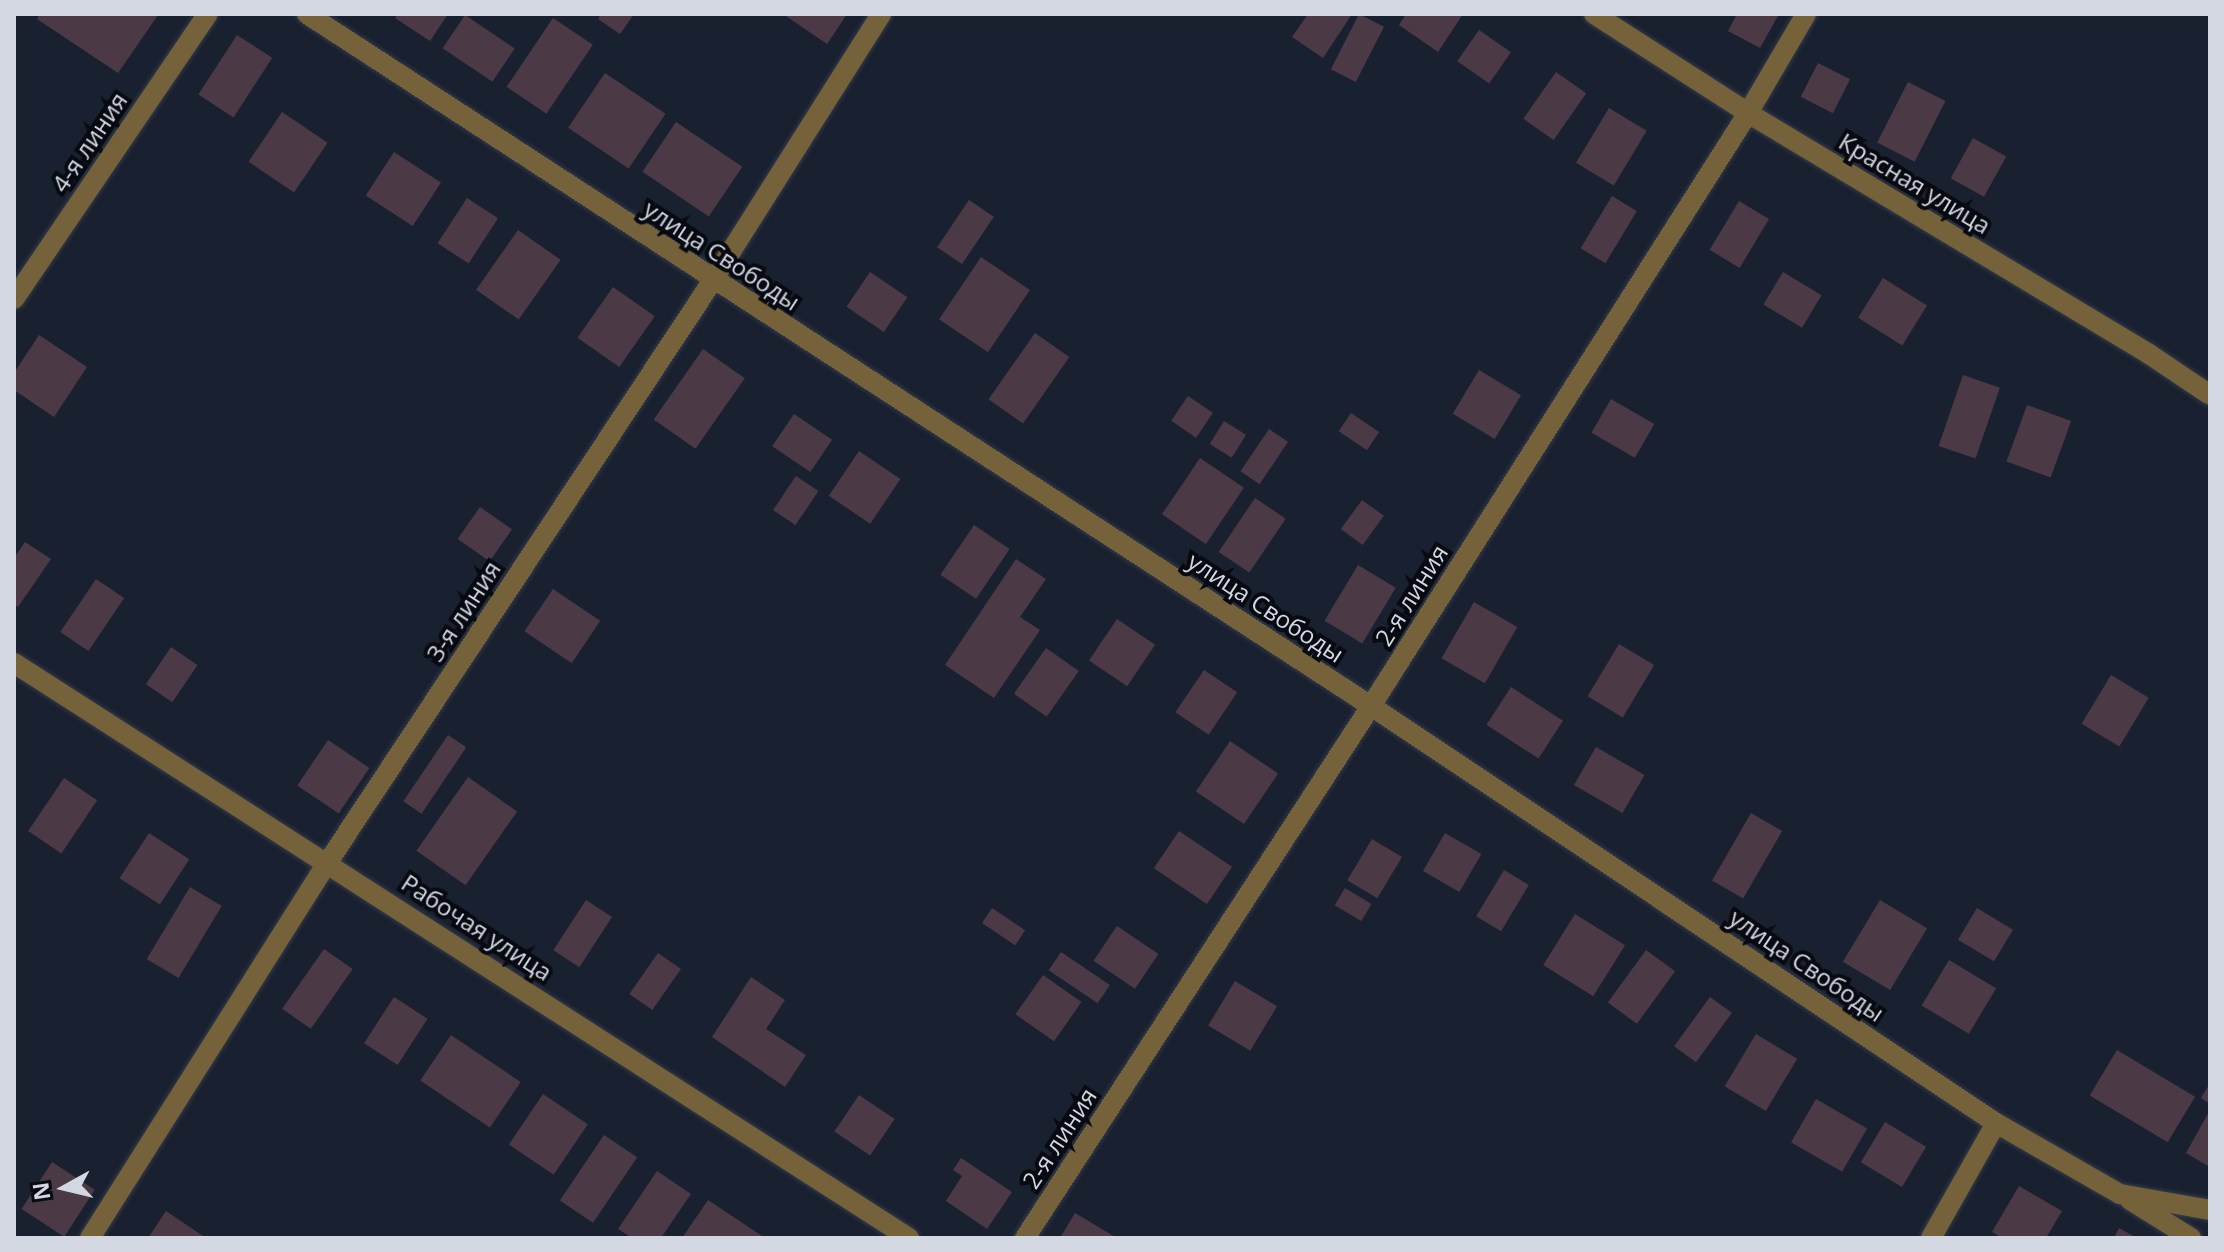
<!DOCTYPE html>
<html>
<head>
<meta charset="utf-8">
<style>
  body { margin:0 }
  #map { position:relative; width:2224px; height:1252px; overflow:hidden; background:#19202f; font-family:"Open Sans",sans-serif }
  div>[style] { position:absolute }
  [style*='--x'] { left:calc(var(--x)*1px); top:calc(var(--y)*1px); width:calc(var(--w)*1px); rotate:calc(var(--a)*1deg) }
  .building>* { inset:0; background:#4b3a46; transform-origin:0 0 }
  .roads { filter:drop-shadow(0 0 2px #333a48) drop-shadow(0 0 2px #333a48) }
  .minor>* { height:20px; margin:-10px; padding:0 10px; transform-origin:10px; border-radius:10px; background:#75613a }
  span { translate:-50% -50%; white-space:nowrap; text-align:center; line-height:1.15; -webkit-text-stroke:8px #070a10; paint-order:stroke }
  .street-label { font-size:24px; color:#d2d7e1 }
  .frame { position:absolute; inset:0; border:16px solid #d2d7e1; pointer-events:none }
  .north { position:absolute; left:24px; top:1148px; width:80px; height:80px; -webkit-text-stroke:6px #070a10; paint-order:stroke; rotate:262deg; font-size:22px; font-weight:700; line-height:32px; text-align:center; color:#d2d7e1 }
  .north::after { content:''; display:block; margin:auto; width:28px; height:36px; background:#d2d7e1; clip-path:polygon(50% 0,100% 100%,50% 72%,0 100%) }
</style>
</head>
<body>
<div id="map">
  <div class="building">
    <i style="clip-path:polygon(40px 14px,156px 14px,158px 15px,118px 73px,37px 19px)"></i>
    <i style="clip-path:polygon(398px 14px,448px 14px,430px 41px,395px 18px)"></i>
    <i style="clip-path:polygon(601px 14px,634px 14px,620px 34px,598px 19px)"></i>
    <i style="clip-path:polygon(783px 14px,847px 14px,827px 44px)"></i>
    <i style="clip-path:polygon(1308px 14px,1352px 14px,1323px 58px,1292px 37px)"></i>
    <i style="left:1359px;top:14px;width:28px;height:62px;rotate:27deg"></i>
    <i style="clip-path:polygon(1406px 14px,1463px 14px,1438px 52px,1399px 25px)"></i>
    <i style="clip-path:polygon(1737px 14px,1779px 14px,1760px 48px,1728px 31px)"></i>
    <i style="left:465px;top:15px;width:60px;height:40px;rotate:34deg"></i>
    <i style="left:553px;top:18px;width:48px;height:83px;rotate:34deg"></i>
    <i style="left:1479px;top:30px;width:39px;height:38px;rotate:35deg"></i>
    <i style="left:237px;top:35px;width:42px;height:71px;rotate:33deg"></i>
    <i style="left:1818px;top:63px;width:36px;height:38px;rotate:27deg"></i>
    <i style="left:1556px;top:72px;width:37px;height:57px;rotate:35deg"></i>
    <i style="left:605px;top:73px;width:73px;height:66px;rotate:34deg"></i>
    <i style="left:1908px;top:82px;width:42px;height:68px;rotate:27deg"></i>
    <i style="left:1609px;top:108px;width:44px;height:64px;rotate:31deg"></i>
    <i style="left:282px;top:112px;width:55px;height:60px;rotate:34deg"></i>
    <i style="left:676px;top:122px;width:80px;height:60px;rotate:34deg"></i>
    <i style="left:1973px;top:138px;width:38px;height:46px;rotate:29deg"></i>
    <i style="left:394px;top:152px;width:56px;height:52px;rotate:33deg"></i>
    <i style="left:1612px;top:196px;width:29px;height:61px;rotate:31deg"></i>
    <i style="left:467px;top:198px;width:37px;height:54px;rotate:33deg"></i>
    <i style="left:969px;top:200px;width:30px;height:57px;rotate:34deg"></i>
    <i style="left:1739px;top:201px;width:35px;height:57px;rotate:31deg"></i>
    <i style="left:518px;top:230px;width:52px;height:73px;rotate:35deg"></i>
    <i style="left:981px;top:257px;width:59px;height:75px;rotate:34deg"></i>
    <i style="left:870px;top:272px;width:45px;height:42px;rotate:34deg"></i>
    <i style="left:1783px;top:272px;width:45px;height:38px;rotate:31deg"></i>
    <i style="left:1883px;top:278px;width:52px;height:47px;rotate:32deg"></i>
    <i style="left:613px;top:287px;width:51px;height:62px;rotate:35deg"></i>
    <i style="left:1035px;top:333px;width:42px;height:81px;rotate:35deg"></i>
    <i style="clip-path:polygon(39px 335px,87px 367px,54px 417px,14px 390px,14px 373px)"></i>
    <i style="left:703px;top:349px;width:51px;height:86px;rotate:35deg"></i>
    <i style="left:1479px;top:370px;width:49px;height:51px;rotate:31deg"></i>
    <i style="left:1963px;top:375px;width:39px;height:75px;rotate:19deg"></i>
    <i style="left:1188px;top:396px;width:30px;height:30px;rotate:34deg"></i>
    <i style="left:1611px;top:399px;width:50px;height:39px;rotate:30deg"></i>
    <i style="left:2027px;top:405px;width:47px;height:60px;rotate:20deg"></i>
    <i style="left:1351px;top:413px;width:34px;height:22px;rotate:34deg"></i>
    <i style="left:794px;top:414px;width:46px;height:39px;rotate:34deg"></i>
    <i style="left:1224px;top:421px;width:26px;height:27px;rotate:32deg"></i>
    <i style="left:1269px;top:429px;width:23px;height:51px;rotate:34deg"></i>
    <i style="left:859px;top:451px;width:50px;height:54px;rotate:34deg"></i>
    <i style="left:1200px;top:458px;width:53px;height:68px;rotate:34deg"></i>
    <i style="left:796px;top:476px;width:27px;height:41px;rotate:34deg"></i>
    <i style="left:1255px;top:498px;width:37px;height:65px;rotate:34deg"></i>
    <i style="left:1362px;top:500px;width:27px;height:36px;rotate:36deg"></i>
    <i style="left:480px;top:507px;width:39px;height:39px;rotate:35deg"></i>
    <i style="left:974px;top:525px;width:43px;height:60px;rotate:34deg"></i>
    <i style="clip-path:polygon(25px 542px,51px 559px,18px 607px,14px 604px,14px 558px)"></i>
    <i style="clip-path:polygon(1016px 559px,1046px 579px,1020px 617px,1040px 630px,994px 698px,945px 665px)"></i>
    <i style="left:1358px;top:565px;width:44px;height:65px;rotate:31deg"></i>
    <i style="left:96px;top:579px;width:34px;height:64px;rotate:34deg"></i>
    <i style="left:553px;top:589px;width:57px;height:51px;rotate:34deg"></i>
    <i style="left:1474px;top:602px;width:50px;height:65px;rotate:30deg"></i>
    <i style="left:1117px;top:619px;width:46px;height:50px;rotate:34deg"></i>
    <i style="left:1619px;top:644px;width:41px;height:61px;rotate:31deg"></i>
    <i style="left:171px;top:647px;width:32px;height:45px;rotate:34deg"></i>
    <i style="left:1046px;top:648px;width:40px;height:56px;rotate:35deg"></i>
    <i style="left:1204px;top:670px;width:40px;height:51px;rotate:34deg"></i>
    <i style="left:2111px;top:675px;width:44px;height:57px;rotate:31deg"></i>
    <i style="left:1511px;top:687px;width:62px;height:45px;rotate:33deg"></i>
    <i style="left:448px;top:735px;width:22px;height:80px;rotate:34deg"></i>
    <i style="left:328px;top:740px;width:50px;height:55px;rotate:34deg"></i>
    <i style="left:1230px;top:741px;width:58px;height:61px;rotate:34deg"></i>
    <i style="left:1596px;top:747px;width:56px;height:44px;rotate:30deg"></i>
    <i style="left:468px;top:777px;width:60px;height:90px;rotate:35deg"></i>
    <i style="left:64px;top:778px;width:40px;height:64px;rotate:34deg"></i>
    <i style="left:1751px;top:813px;width:36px;height:78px;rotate:30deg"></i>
    <i style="left:1179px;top:831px;width:64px;height:45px;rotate:34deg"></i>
    <i style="left:149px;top:833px;width:48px;height:54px;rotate:33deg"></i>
    <i style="left:1445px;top:833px;width:42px;height:44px;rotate:30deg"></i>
    <i style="left:1372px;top:839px;width:35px;height:48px;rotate:31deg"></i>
    <i style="left:1504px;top:870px;width:29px;height:54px;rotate:31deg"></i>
    <i style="left:190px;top:887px;width:37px;height:84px;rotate:31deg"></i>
    <i style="left:1345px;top:888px;width:31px;height:20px;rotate:31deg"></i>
    <i style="left:586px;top:900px;width:31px;height:60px;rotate:33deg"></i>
    <i style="left:1880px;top:900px;width:55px;height:72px;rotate:31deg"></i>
    <i style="left:992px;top:908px;width:40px;height:18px;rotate:34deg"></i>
    <i style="left:1977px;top:908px;width:42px;height:37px;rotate:31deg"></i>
    <i style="left:1575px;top:914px;width:59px;height:60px;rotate:32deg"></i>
    <i style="left:1117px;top:926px;width:50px;height:42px;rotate:34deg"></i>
    <i style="left:324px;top:949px;width:35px;height:73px;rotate:35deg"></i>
    <i style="left:1646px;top:950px;width:36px;height:65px;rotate:36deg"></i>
    <i style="left:1061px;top:952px;width:59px;height:22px;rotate:34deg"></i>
    <i style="left:658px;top:953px;width:28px;height:50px;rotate:35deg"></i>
    <i style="left:1949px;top:960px;width:55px;height:53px;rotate:31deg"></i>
    <i style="left:1043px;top:975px;width:47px;height:48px;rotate:35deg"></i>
    <i style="clip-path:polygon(751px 977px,785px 1000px,766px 1029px,806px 1055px,785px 1087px,712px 1037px)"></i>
    <i style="left:1235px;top:981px;width:49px;height:52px;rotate:31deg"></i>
    <i style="left:394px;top:997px;width:40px;height:55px;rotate:33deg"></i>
    <i style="left:1710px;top:997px;width:27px;height:61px;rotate:36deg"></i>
    <i style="left:1756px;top:1034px;width:48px;height:61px;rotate:31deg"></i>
    <i style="left:451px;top:1035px;width:84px;height:55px;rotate:34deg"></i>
    <i style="left:2117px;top:1050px;width:91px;height:53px;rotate:31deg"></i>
    <i style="clip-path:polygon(2210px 1083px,2210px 1104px,2201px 1098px)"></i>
    <i style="left:543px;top:1094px;width:54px;height:61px;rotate:34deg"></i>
    <i style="left:859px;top:1095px;width:43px;height:44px;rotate:34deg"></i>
    <i style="left:1816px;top:1099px;width:59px;height:50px;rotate:30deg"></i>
    <i style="clip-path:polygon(2210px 1110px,2210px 1162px,2208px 1166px,2186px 1153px)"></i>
    <i style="left:1885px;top:1122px;width:48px;height:47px;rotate:31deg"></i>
    <i style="left:604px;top:1135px;width:40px;height:79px;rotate:34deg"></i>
    <i style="clip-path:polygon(961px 1158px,1012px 1192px,987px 1229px,946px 1201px,962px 1176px,953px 1170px)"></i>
    <i style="left:52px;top:1162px;width:51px;height:56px;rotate:33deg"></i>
    <i style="clip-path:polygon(657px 1171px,691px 1194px,661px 1238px,632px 1238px,618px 1229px)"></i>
    <i style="clip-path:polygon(2019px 1186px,2062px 1211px,2046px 1238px,2002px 1238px,1992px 1232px)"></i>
    <i style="clip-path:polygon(708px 1200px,765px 1238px,682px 1238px)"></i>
    <i style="clip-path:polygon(166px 1211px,206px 1238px,148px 1238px)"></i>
    <i style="clip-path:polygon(1075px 1213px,1117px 1238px,1060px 1238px)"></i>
    <i style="clip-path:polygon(2119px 1228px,2137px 1238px,2114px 1238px)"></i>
  </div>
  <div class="roads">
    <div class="minor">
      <i style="--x:307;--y:14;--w:1269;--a:33.04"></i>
      <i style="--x:1371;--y:706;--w:751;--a:33.71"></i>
      <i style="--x:1996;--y:1123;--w:143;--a:29.8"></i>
      <i style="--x:2120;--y:1194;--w:91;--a:10.1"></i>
      <i style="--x:1594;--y:14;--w:183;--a:32.7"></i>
      <i style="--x:1748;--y:113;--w:468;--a:31"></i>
      <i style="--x:2149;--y:354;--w:73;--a:33.9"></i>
      <i style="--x:14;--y:299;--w:345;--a:-55.8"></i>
      <i style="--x:14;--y:663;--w:1064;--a:32.72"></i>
      <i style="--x:2130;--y:1200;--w:72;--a:31.9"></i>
      <i style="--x:90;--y:1238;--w:445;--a:-57.7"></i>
      <i style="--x:328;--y:862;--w:698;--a:-56.51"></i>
      <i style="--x:713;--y:280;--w:315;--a:-57.7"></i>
      <i style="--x:1025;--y:1238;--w:635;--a:-56.96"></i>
      <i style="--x:1371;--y:706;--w:703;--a:-57.55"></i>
      <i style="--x:1748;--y:113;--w:115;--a:-59.6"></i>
      <i style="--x:1931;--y:1238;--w:132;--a:-60.5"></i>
    </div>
  </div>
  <div class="street-label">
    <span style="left:89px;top:142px;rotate:-56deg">4-я линия</span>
    <span style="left:1915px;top:183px;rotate:31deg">Красная улица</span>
    <span style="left:722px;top:255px;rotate:33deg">улица Свободы</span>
    <span style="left:1411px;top:595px;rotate:-58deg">2-я линия</span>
    <span style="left:1266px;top:607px;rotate:33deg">улица Свободы</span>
    <span style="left:463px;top:611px;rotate:-57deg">3-я линия</span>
    <span style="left:477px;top:927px;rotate:33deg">Рабочая улица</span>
    <span style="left:1807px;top:965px;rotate:34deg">улица Свободы</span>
    <span style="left:1059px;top:1138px;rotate:-57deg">2-я линия</span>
  </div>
  <div class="frame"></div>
  <div class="north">N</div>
</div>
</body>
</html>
